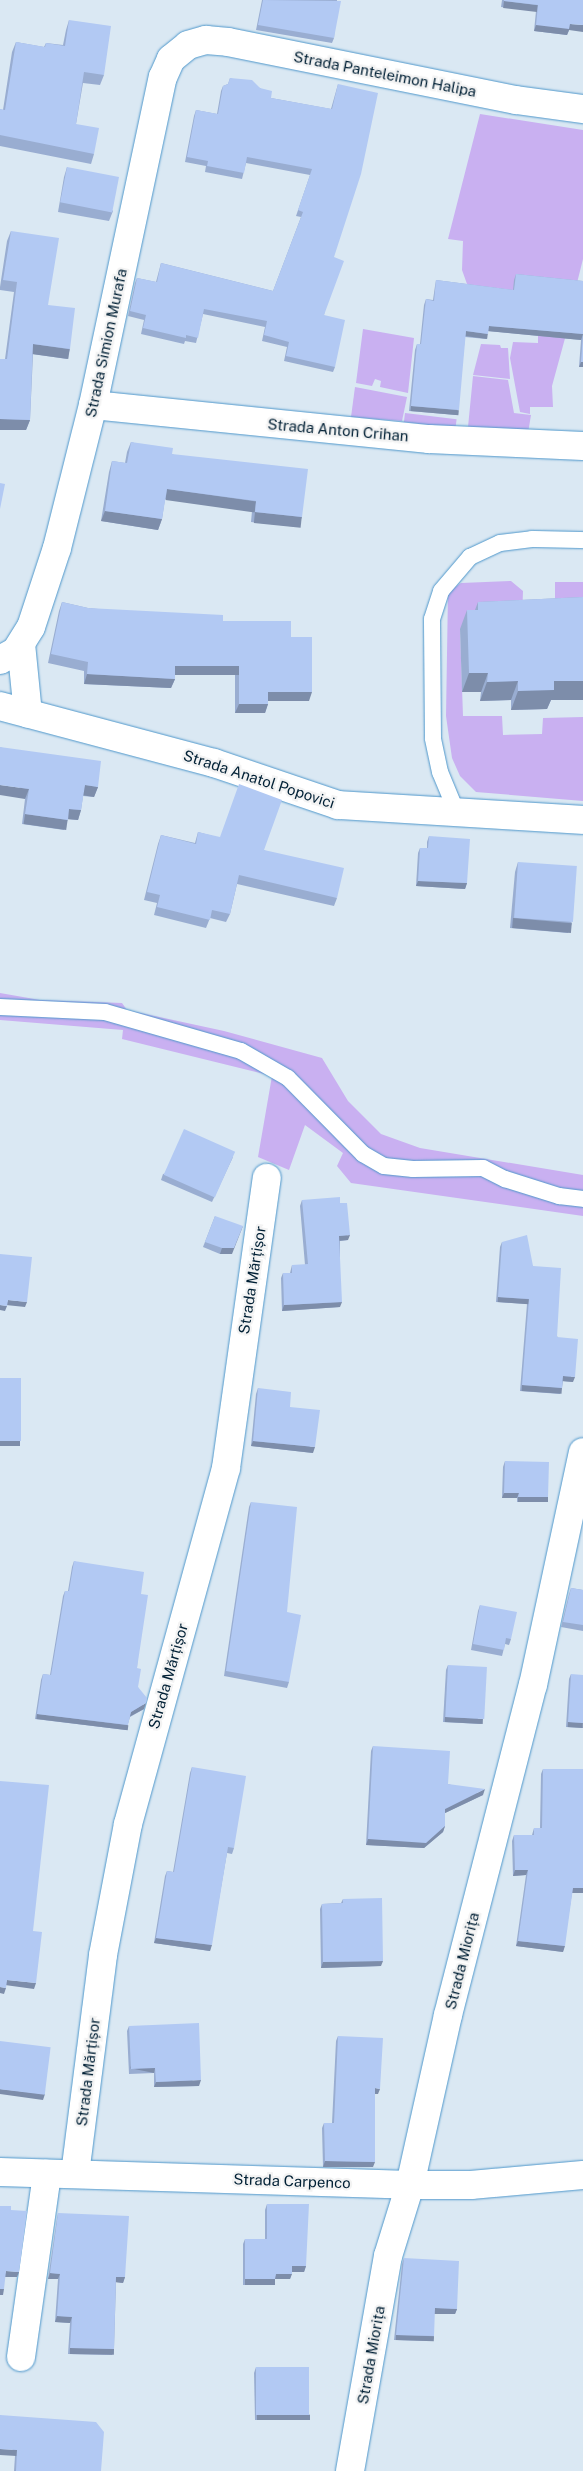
<!DOCTYPE html>
<html>
<head>
<meta charset="utf-8">
<style>
  body { margin:0 }
  #map { position:relative; width:583px; height:2471px; overflow:hidden; background:#dae8f3; font-family:"Public Sans",sans-serif }
  div>[style] { position:absolute }
  [style*='--x'] { left:calc(var(--x)*1px); top:calc(var(--y)*1px); width:calc(var(--w)*1px); rotate:calc(var(--a)*1deg) }
  .green>* { inset:0; background:#c9b0f1; transform-origin:0 0 }
  .roads { filter:drop-shadow(0 0 1px #4e97cb) drop-shadow(0 0 1px #4e97cb) }
  .service>* { height:16px; margin:-8px; padding:0 8px; transform-origin:8px; border-radius:8px; background:#fff }
  .minor>* { height:28px; margin:-14px; padding:0 14px; transform-origin:14px; border-radius:14px; background:#fff }
  .wall>* { inset:0; background:#99add1 }
  .shaded-wall>* { inset:0; background:#7d8daa; transform-origin:0 0 }
  .building>* { inset:0; background:#b2c9f3; transform-origin:0 0 }
  span { translate:-50% -50%; white-space:nowrap; text-align:center; line-height:1.15; -webkit-text-stroke:4.5px #f3f3f3; paint-order:stroke }
  .street-label { font-size:15px; color:#012035 }
</style>
</head>
<body>
<div id="map">
  <div class="green">
    <i style="clip-path:polygon(480px 114px,583px 130px,583px 259px,572px 303px,481px 300px,467px 284px,462px 270px,463px 241px,448px 239px)"></i>
    <i style="clip-path:polygon(363px 329px,414px 338px,408px 393px,380px 387px,381px 381px,375px 379px,372px 386px,356px 383px)"></i>
    <i style="clip-path:polygon(567px 331px,552px 386px,553px 407px,530px 407px,530px 414px,520px 412px,510px 358px,513px 342px,538px 343px,538px 336px)"></i>
    <i style="clip-path:polygon(481px 344px,500px 345px,501px 348px,508px 348px,510px 379px,473px 375px)"></i>
    <i style="clip-path:polygon(473px 376px,508px 380px,514px 413px,531px 415px,528px 433px,468px 427px)"></i>
    <i style="clip-path:polygon(355px 387px,407px 397px,402px 421px,351px 417px)"></i>
    <i style="left:405px;top:413px;width:52px;height:9px;rotate:7deg"></i>
    <i style="clip-path:polygon(511px 581px,523px 591px,522px 619px,460px 629px,463px 716px,502px 716px,503px 735px,542px 734px,543px 718px,583px 717px,583px 801px,476px 792px,460px 776px,452px 758px,446px 716px,448px 592px,461px 583px)"></i>
    <i style="left:583px;top:582px;width:36px;height:28px;rotate:90deg"></i>
    <i style="clip-path:polygon(0 993px,40px 1000px,122px 1003px,127px 1010px,224px 1031px,322px 1058px,348px 1101px,381px 1134px,420px 1148px,583px 1175px,583px 1216px,351px 1183px,337px 1166px,343px 1153px,305px 1125px,289px 1170px,258px 1157px,272px 1076px,122px 1039px,123px 1030px,0 1020px)"></i>
  </div>
  <div class="roads">
    <div class="service">
      <i style="--x:457;--y:813;--w:44;--a:-112.5"></i>
      <i style="--x:440;--y:772;--w:35;--a:-102"></i>
      <i style="--x:433;--y:738;--w:119;--a:-90.5"></i>
      <i style="--x:432;--y:619;--w:29;--a:-72"></i>
      <i style="--x:441;--y:591;--w:45;--a:-49.5"></i>
      <i style="--x:470;--y:557;--w:33;--a:-25"></i>
      <i style="--x:500;--y:543;--w:32;--a:-7"></i>
      <i style="--x:532;--y:539;--w:51;--a:1.1"></i>
      <i style="--x:0;--y:1007;--w:105;--a:2.7"></i>
      <i style="--x:105;--y:1012;--w:141;--a:16"></i>
      <i style="--x:241;--y:1051;--w:54;--a:29.9"></i>
      <i style="--x:288;--y:1078;--w:107;--a:45.4"></i>
      <i style="--x:363;--y:1154;--w:24;--a:30"></i>
      <i style="--x:384;--y:1166;--w:29;--a:6"></i>
      <i style="--x:413;--y:1169;--w:70;--a:-0.8"></i>
      <i style="--x:483;--y:1168;--w:25;--a:27"></i>
      <i style="--x:505;--y:1179;--w:57;--a:17.5"></i>
      <i style="--x:559;--y:1196;--w:24;--a:7"></i>
    </div>
    <div class="minor">
      <i style="--x:93;--y:405;--w:338;--a:5.8"></i>
      <i style="--x:429;--y:439;--w:154;--a:2.6"></i>
      <i style="--x:21;--y:644;--w:70;--a:84.3"></i>
      <i style="--x:0;--y:660;--w:18;--a:-29"></i>
      <i style="--x:16;--y:651;--w:28;--a:-58"></i>
      <i style="--x:31;--y:627;--w:83;--a:-71.8"></i>
      <i style="--x:57;--y:548;--w:147;--a:-75.9"></i>
      <i style="--x:93;--y:405;--w:335;--a:-78"></i>
      <i style="--x:163;--y:77;--w:20;--a:-66"></i>
      <i style="--x:171;--y:59;--w:22;--a:-39"></i>
      <i style="--x:188;--y:45;--w:19;--a:-16"></i>
      <i style="--x:206;--y:40;--w:22;--a:5"></i>
      <i style="--x:228;--y:42;--w:294;--a:11.4"></i>
      <i style="--x:516;--y:100;--w:68;--a:7.7"></i>
      <i style="--x:0;--y:706;--w:221;--a:14.9"></i>
      <i style="--x:214;--y:763;--w:131;--a:18.7"></i>
      <i style="--x:338;--y:805;--w:245;--a:3.5"></i>
      <i style="--x:0;--y:2172;--w:410;--a:1.8"></i>
      <i style="--x:410;--y:2185;--w:61;--a:0"></i>
      <i style="--x:471;--y:2185;--w:112;--a:-5.1"></i>
      <i style="--x:75;--y:2174;--w:221;--a:-82.7"></i>
      <i style="--x:103;--y:1955;--w:133;--a:-79.2"></i>
      <i style="--x:128;--y:1824;--w:369;--a:-74.6"></i>
      <i style="--x:226;--y:1468;--w:293;--a:-82"></i>
      <i style="--x:21;--y:2357;--w:185;--a:-81.9"></i>
      <i style="--x:350;--y:2471;--w:218;--a:-80"></i>
      <i style="--x:388;--y:2256;--w:74;--a:-72.8"></i>
      <i style="--x:410;--y:2185;--w:174;--a:-77.4"></i>
      <i style="--x:448;--y:2015;--w:341;--a:-75.6"></i>
      <i style="--x:533;--y:1685;--w:238;--a:-77.9"></i>
    </div>
  </div>
  <div class="wall">
    <i style="clip-path:polygon(262px 0,337px 0,334px 38px,332px 43px,256px 30px)"></i>
    <i style="clip-path:polygon(502px 0,583px 0,567px 35px,534px 31px,536px 11px,501px 7px)"></i>
    <i style="clip-path:polygon(69px 20px,104px 75px,100px 85px,83px 83px,76px 124px,94px 154px,91px 164px,0 146px,0 109px,3px 110px,12px 52px,16px 42px,44px 47px,46px 43px,63px 45px,66px 30px)"></i>
    <i style="clip-path:polygon(230px 78px,260px 88px,271px 98px,331px 109px,338px 84px,334px 257px,324px 315px,335px 367px,333px 372px,284px 361px,287px 347px,262px 341px,265px 327px,203px 314px,196px 343px,185px 341px,184px 344px,141px 334px,144px 320px,128px 316px,135px 283px,137px 278px,156px 282px,161px 263px,273px 291px,301px 217px,296px 216px,310px 175px,246px 163px,242px 179px,205px 172px,206px 166px,185px 162px,194px 116px,196px 110px,217px 114px,221px 91px,223px 86px,228px 84px)"></i>
    <i style="clip-path:polygon(67px 167px,113px 211px,109px 221px,58px 212px,64px 177px)"></i>
    <i style="clip-path:polygon(11px 231px,70px 349px,67px 359px,33px 354px,30px 420px,26px 430px,0 430px,0 359px,5px 359px,14px 292px,0 290px,0 287px,7px 241px)"></i>
    <i style="clip-path:polygon(516px 274px,583px 281px,583px 367px,579px 367px,581px 340px,488px 331px,486px 339px,465px 337px,457px 415px,409px 411px,415px 350px,417px 344px,420px 344px,424px 305px,426px 299px,433px 300px,435px 286px,436px 280px,513px 290px,514px 280px)"></i>
    <i style="clip-path:polygon(131px 442px,172px 454px,302px 517px,298px 527px,251px 522px,252px 511px,165px 499px,162px 519px,158px 530px,101px 521px,109px 472px,112px 461px,125px 463px,127px 452px)"></i>
    <i style="clip-path:polygon(583px 597px,583px 700px,551px 700px,547px 709px,511px 710px,511px 700px,480px 701px,481px 692px,462px 692px,460px 629px,467px 610px,475px 610px,478px 602px)"></i>
    <i style="clip-path:polygon(62px 602px,88px 608px,223px 621px,291px 637px,309px 701px,268px 701px,268px 704px,265px 713px,235px 713px,235px 675px,175px 675px,175px 679px,171px 688px,84px 684px,84px 671px,48px 663px,59px 611px)"></i>
    <i style="clip-path:polygon(0 747px,98px 787px,94px 797px,83px 796px,81px 810px,78px 820px,68px 819px,64px 830px,22px 824px,25px 799px)"></i>
    <i style="clip-path:polygon(198px 832px,264px 850px,337px 898px,334px 906px,237px 884px,230px 914px,226px 922px,210px 918px,206px 928px,154px 915px,157px 903px,144px 900px,158px 844px,161px 835px,195px 843px)"></i>
    <i style="clip-path:polygon(429px 836px,467px 883px,465px 889px,416px 886px,418px 853px,420px 848px,427px 848px,427px 842px)"></i>
    <i style="clip-path:polygon(518px 862px,572px 923px,568px 933px,510px 928px,515px 872px)"></i>
    <i style="clip-path:polygon(233px 1157px,212px 1202px,161px 1180px,163px 1174px)"></i>
    <i style="clip-path:polygon(302px 1200px,340px 1203px,348px 1240px,340px 1241px,340px 1307px,282px 1311px,281px 1278px,283px 1273px,290px 1273px,292px 1265px,305px 1265px,300px 1206px)"></i>
    <i style="clip-path:polygon(215px 1216px,232px 1254px,220px 1254px,203px 1247px)"></i>
    <i style="clip-path:polygon(502px 1242px,533px 1266px,573px 1382px,563px 1381px,562px 1388px,560px 1394px,520px 1391px,527px 1304px,496px 1302px,500px 1247px)"></i>
    <i style="clip-path:polygon(258px 1388px,290px 1407px,313px 1453px,251px 1446px,256px 1394px)"></i>
    <i style="clip-path:polygon(505px 1461px,548px 1497px,546px 1502px,517px 1502px,517px 1498px,502px 1498px,503px 1467px)"></i>
    <i style="clip-path:polygon(251px 1502px,287px 1612px,289px 1682px,287px 1688px,224px 1676px,249px 1507px)"></i>
    <i style="clip-path:polygon(74px 1561px,141px 1594px,137px 1668px,138px 1687px,144px 1709px,130px 1717px,126px 1730px,35px 1719px,41px 1680px,43px 1674px,50px 1675px,63px 1596px,65px 1591px,68px 1591px,72px 1567px)"></i>
    <i style="clip-path:polygon(571px 1588px,583px 1590px,583px 1631px,561px 1627px,569px 1594px)"></i>
    <i style="clip-path:polygon(480px 1605px,511px 1639px,509px 1645px,505px 1644px,502px 1656px,471px 1650px,478px 1611px)"></i>
    <i style="clip-path:polygon(448px 1665px,481px 1724px,443px 1722px,446px 1670px)"></i>
    <i style="clip-path:polygon(571px 1674px,583px 1728px,566px 1727px,569px 1679px)"></i>
    <i style="clip-path:polygon(373px 1746px,448px 1784px,483px 1795px,445px 1813px,445px 1826px,443px 1832px,424px 1848px,366px 1845px,371px 1751px)"></i>
    <i style="clip-path:polygon(192px 1767px,234px 1848px,232px 1854px,227px 1853px,210px 1951px,154px 1943px,165px 1876px,167px 1871px,173px 1872px,190px 1773px)"></i>
    <i style="clip-path:polygon(543px 1769px,583px 1893px,572px 1893px,563px 1952px,516px 1946px,526px 1875px,513px 1876px,512px 1841px,514px 1835px,532px 1835px,534px 1828px,540px 1828px,541px 1774px)"></i>
    <i style="clip-path:polygon(343px 1899px,381px 1966px,321px 1968px,320px 1909px,322px 1904px,341px 1903px)"></i>
    <i style="clip-path:polygon(129px 2026px,199px 2086px,154px 2087px,154px 2073px,129px 2074px,127px 2031px)"></i>
    <i style="clip-path:polygon(338px 2036px,378px 2094px,375px 2094px,373px 2167px,323px 2167px,322px 2128px,324px 2123px,332px 2123px,336px 2041px)"></i>
    <i style="clip-path:polygon(267px 2204px,306px 2266px,304px 2272px,292px 2272px,290px 2279px,275px 2279px,274px 2285px,243px 2285px,243px 2244px,245px 2239px,265px 2239px,265px 2210px)"></i>
    <i style="clip-path:polygon(58px 2213px,125px 2277px,123px 2283px,116px 2282px,114px 2349px,112px 2355px,68px 2354px,70px 2323px,55px 2322px,58px 2279px,48px 2279px,57px 2218px)"></i>
    <i style="clip-path:polygon(404px 2258px,457px 2309px,455px 2314px,434px 2314px,434px 2336px,432px 2341px,394px 2340px,402px 2264px)"></i>
    <i style="clip-path:polygon(256px 2367px,310px 2415px,308px 2420px,255px 2420px,254px 2373px)"></i>
    <i style="clip-path:polygon(0 2415px,101px 2471px,14px 2471px,15px 2456px)"></i>
  </div>
  <div class="shaded-wall">
    <i style="left:504px;top:1px;width:34px;height:7px;rotate:7deg"></i>
    <i style="clip-path:polygon(570px 24px,583px 25px,583px 32px,569px 30px,567px 35px,534px 31px,536px 25px)"></i>
    <i style="clip-path:polygon(489px 326px,583px 334px,581px 340px,487px 331px)"></i>
    <i style="left:466px;top:331px;width:22px;height:5px;rotate:8deg"></i>
    <i style="left:33px;top:344px;width:37px;height:10px;rotate:8deg"></i>
    <i style="clip-path:polygon(581px 362px,583px 362px,583px 367px,579px 367px)"></i>
    <i style="left:411px;top:406px;width:48px;height:5px;rotate:5deg"></i>
    <i style="clip-path:polygon(0 419px,30px 420px,26px 430px,0 430px)"></i>
    <i style="left:167px;top:489px;width:90px;height:11px;rotate:8deg"></i>
    <i style="clip-path:polygon(105px 511px,162px 519px,158px 530px,101px 521px)"></i>
    <i style="left:255px;top:512px;width:47px;height:11px;rotate:6deg"></i>
    <i style="left:175px;top:666px;width:64px;height:9px"></i>
    <i style="clip-path:polygon(469px 673px,488px 673px,481px 692px,462px 692px)"></i>
    <i style="clip-path:polygon(87px 674px,175px 679px,171px 688px,84px 684px)"></i>
    <i style="clip-path:polygon(518px 681px,511px 700px,480px 701px,487px 682px)"></i>
    <i style="clip-path:polygon(554px 681px,583px 681px,583px 700px,551px 700px,547px 709px,511px 710px,518px 691px)"></i>
    <i style="clip-path:polygon(268px 692px,312px 692px,309px 701px,264px 701px)"></i>
    <i style="clip-path:polygon(239px 704px,268px 704px,265px 713px,235px 713px)"></i>
    <i style="clip-path:polygon(0 785px,29px 789px,25px 799px,0 795px)"></i>
    <i style="clip-path:polygon(85px 785px,98px 787px,94px 797px,81px 795px)"></i>
    <i style="clip-path:polygon(69px 809px,81px 810px,78px 820px,66px 819px)"></i>
    <i style="left:25px;top:814px;width:43px;height:10px;rotate:8deg"></i>
    <i style="clip-path:polygon(418px 881px,467px 883px,465px 889px,416px 886px)"></i>
    <i style="left:513px;top:918px;width:59px;height:10px;rotate:5deg"></i>
    <i style="clip-path:polygon(243px 1226px,232px 1254px,220px 1254px,222px 1248px)"></i>
    <i style="clip-path:polygon(350px 1235px,348px 1240px,337px 1241px,339px 1236px)"></i>
    <i style="left:498px;top:1297px;width:31px;height:5px;rotate:4deg"></i>
    <i style="clip-path:polygon(8px 1300px,27px 1302px,25px 1307px,6px 1305px)"></i>
    <i style="clip-path:polygon(342px 1302px,340px 1307px,282px 1311px,284px 1305px)"></i>
    <i style="clip-path:polygon(0 1305px,7px 1306px,5px 1311px,0 1310px)"></i>
    <i style="clip-path:polygon(563px 1376px,575px 1377px,573px 1382px,561px 1381px)"></i>
    <i style="left:522px;top:1385px;width:40px;height:6px;rotate:4deg"></i>
    <i style="left:0;top:1441px;width:20px;height:5px"></i>
    <i style="clip-path:polygon(253px 1441px,315px 1447px,313px 1453px,251px 1446px)"></i>
    <i style="clip-path:polygon(504px 1493px,519px 1493px,517px 1498px,502px 1498px)"></i>
    <i style="left:518px;top:1497px;width:30px;height:5px"></i>
    <i style="clip-path:polygon(146px 1703px,144px 1709px,129px 1717px,131px 1712px)"></i>
    <i style="left:37px;top:1714px;width:92px;height:5px;rotate:7deg"></i>
    <i style="left:445px;top:1717px;width:38px;height:5px;rotate:3deg"></i>
    <i style="left:568px;top:1722px;width:15px;height:5px;rotate:4deg"></i>
    <i style="clip-path:polygon(485px 1789px,483px 1795px,443px 1814px,445px 1809px)"></i>
    <i style="clip-path:polygon(445px 1826px,443px 1832px,424px 1848px,366px 1845px,368px 1839px)"></i>
    <i style="clip-path:polygon(515px 1870px,528px 1870px,526px 1875px,513px 1876px)"></i>
    <i style="clip-path:polygon(573px 1888px,583px 1888px,583px 1893px,571px 1893px)"></i>
    <i style="clip-path:polygon(156px 1938px,212px 1945px,210px 1951px,154px 1943px)"></i>
    <i style="clip-path:polygon(518px 1941px,565px 1946px,563px 1952px,516px 1946px)"></i>
    <i style="clip-path:polygon(383px 1961px,381px 1966px,321px 1968px,323px 1962px)"></i>
    <i style="clip-path:polygon(7px 1980px,36px 1983px,34px 1989px,5px 1985px)"></i>
    <i style="clip-path:polygon(0 1987px,6px 1988px,4px 1994px,0 1993px)"></i>
    <i style="left:155px;top:2068px;width:5px;height:24px;rotate:101deg"></i>
    <i style="clip-path:polygon(201px 2080px,199px 2086px,154px 2087px,156px 2082px)"></i>
    <i style="clip-path:polygon(375px 2088px,380px 2089px,378px 2094px,373px 2094px)"></i>
    <i style="clip-path:polygon(0 2089px,45px 2094px,43px 2100px,0 2094px)"></i>
    <i style="clip-path:polygon(325px 2161px,375px 2162px,373px 2167px,323px 2167px)"></i>
    <i style="clip-path:polygon(292px 2266px,306px 2266px,304px 2272px,290px 2272px)"></i>
    <i style="clip-path:polygon(6px 2271px,19px 2272px,17px 2277px,4px 2277px)"></i>
    <i style="clip-path:polygon(50px 2273px,60px 2274px,58px 2279px,48px 2279px)"></i>
    <i style="clip-path:polygon(276px 2274px,292px 2274px,290px 2279px,274px 2279px)"></i>
    <i style="clip-path:polygon(116px 2277px,125px 2277px,123px 2283px,114px 2282px)"></i>
    <i style="left:245px;top:2279px;width:30px;height:6px"></i>
    <i style="clip-path:polygon(0 2289px,4px 2289px,3px 2295px,0 2295px)"></i>
    <i style="clip-path:polygon(435px 2308px,457px 2309px,455px 2314px,433px 2314px)"></i>
    <i style="clip-path:polygon(57px 2316px,72px 2317px,70px 2323px,55px 2322px)"></i>
    <i style="left:396px;top:2335px;width:38px;height:5px;rotate:2deg"></i>
    <i style="left:70px;top:2348px;width:44px;height:6px;rotate:1deg"></i>
    <i style="left:257px;top:2415px;width:53px;height:5px"></i>
    <i style="left:0;top:2449px;width:17px;height:6px;rotate:3deg"></i>
  </div>
  <div class="building">
    <i style="clip-path:polygon(263px 0,341px 1px,334px 38px,258px 25px)"></i>
    <i style="clip-path:polygon(504px 0,583px 0,583px 25px,570px 24px,569px 29px,536px 25px,538px 5px,504px 1px)"></i>
    <i style="clip-path:polygon(69px 20px,111px 26px,104px 75px,84px 72px,76px 124px,99px 128px,94px 154px,0 135px,0 109px,5px 110px,16px 42px,45px 47px,46px 43px,65px 46px)"></i>
    <i style="clip-path:polygon(230px 78px,252px 80px,260px 88px,272px 91px,271px 98px,332px 109px,338px 84px,378px 93px,361px 174px,334px 257px,344px 261px,324px 315px,345px 320px,335px 367px,286px 356px,289px 342px,264px 335px,267px 321px,204px 309px,198px 338px,186px 335px,186px 338px,143px 328px,146px 315px,130px 311px,137px 278px,157px 282px,161px 263px,273px 291px,303px 212px,298px 210px,312px 169px,247px 157px,244px 173px,207px 166px,208px 161px,187px 157px,196px 110px,218px 114px,223px 86px,228px 84px)"></i>
    <i style="left:67px;top:167px;width:53px;height:36px;rotate:11deg"></i>
    <i style="clip-path:polygon(11px 231px,59px 238px,48px 305px,75px 308px,70px 349px,33px 344px,30px 420px,0 419px,0 359px,7px 359px,17px 282px,3px 280px)"></i>
    <i style="clip-path:polygon(516px 274px,583px 281px,583px 362px,581px 362px,583px 334px,489px 326px,488px 334px,466px 331px,459px 410px,411px 406px,417px 344px,421px 344px,426px 299px,434px 301px,436px 280px,514px 290px)"></i>
    <i style="clip-path:polygon(131px 442px,173px 448px,172px 454px,308px 469px,302px 517px,255px 512px,256px 501px,167px 489px,162px 519px,105px 511px,112px 461px,127px 463px)"></i>
    <i style="clip-path:polygon(0 483px,5px 484px,0 509px)"></i>
    <i style="clip-path:polygon(583px 597px,583px 681px,554px 681px,554px 690px,518px 691px,518px 681px,487px 682px,488px 673px,469px 673px,467px 610px,478px 610px,478px 602px)"></i>
    <i style="clip-path:polygon(62px 602px,88px 608px,223px 615px,223px 621px,291px 621px,291px 637px,312px 637px,312px 692px,268px 692px,268px 704px,239px 704px,239px 666px,175px 666px,175px 679px,87px 674px,88px 662px,51px 654px)"></i>
    <i style="clip-path:polygon(0 747px,101px 761px,98px 787px,85px 785px,81px 810px,69px 809px,68px 820px,25px 814px,29px 789px,0 785px)"></i>
    <i style="clip-path:polygon(239px 784px,282px 800px,264px 850px,344px 868px,337px 898px,239px 875px,230px 914px,212px 910px,210px 920px,157px 907px,160px 895px,147px 892px,161px 835px,196px 844px,198px 832px,220px 837px)"></i>
    <i style="clip-path:polygon(429px 836px,470px 839px,467px 883px,418px 881px,420px 848px,428px 848px)"></i>
    <i style="left:518px;top:862px;width:59px;height:56px;rotate:4deg"></i>
    <i style="left:184px;top:1129px;width:56px;height:50px;rotate:24deg"></i>
    <i style="clip-path:polygon(340px 1197px,340px 1203px,347px 1203px,350px 1235px,339px 1236px,342px 1302px,284px 1305px,283px 1273px,292px 1273px,292px 1265px,308px 1264px,302px 1200px)"></i>
    <i style="clip-path:polygon(215px 1216px,243px 1226px,234px 1248px,222px 1248px,205px 1242px)"></i>
    <i style="clip-path:polygon(527px 1235px,533px 1266px,561px 1268px,557px 1337px,578px 1339px,575px 1377px,563px 1376px,562px 1388px,522px 1385px,529px 1299px,498px 1297px,502px 1242px)"></i>
    <i style="clip-path:polygon(0 1254px,32px 1257px,27px 1302px,8px 1300px,7px 1306px,0 1305px)"></i>
    <i style="left:0;top:1378px;width:21px;height:63px"></i>
    <i style="clip-path:polygon(258px 1388px,291px 1392px,290px 1407px,320px 1410px,315px 1447px,253px 1441px)"></i>
    <i style="clip-path:polygon(505px 1461px,549px 1462px,548px 1497px,518px 1497px,519px 1493px,504px 1493px)"></i>
    <i style="clip-path:polygon(251px 1502px,297px 1507px,287px 1612px,301px 1615px,289px 1682px,226px 1671px)"></i>
    <i style="clip-path:polygon(74px 1561px,144px 1572px,141px 1594px,148px 1595px,137px 1668px,141px 1669px,138px 1687px,147px 1698px,146px 1703px,131px 1712px,128px 1725px,37px 1714px,43px 1674px,51px 1675px,65px 1591px,69px 1591px)"></i>
    <i style="clip-path:polygon(571px 1588px,583px 1590px,583px 1625px,563px 1622px)"></i>
    <i style="clip-path:polygon(480px 1605px,517px 1612px,511px 1639px,506px 1638px,504px 1650px,473px 1644px)"></i>
    <i style="left:448px;top:1665px;width:39px;height:52px;rotate:3deg"></i>
    <i style="clip-path:polygon(571px 1674px,583px 1675px,583px 1723px,568px 1722px)"></i>
    <i style="clip-path:polygon(373px 1746px,450px 1751px,448px 1784px,485px 1789px,445px 1809px,445px 1826px,426px 1843px,368px 1839px)"></i>
    <i style="clip-path:polygon(192px 1767px,246px 1776px,234px 1848px,228px 1847px,212px 1945px,156px 1938px,167px 1871px,174px 1872px)"></i>
    <i style="clip-path:polygon(543px 1769px,583px 1769px,583px 1888px,573px 1888px,565px 1946px,518px 1941px,528px 1870px,515px 1870px,514px 1835px,534px 1835px,534px 1828px,542px 1828px)"></i>
    <i style="clip-path:polygon(0 1781px,49px 1785px,33px 1931px,42px 1932px,36px 1983px,7px 1980px,6px 1988px,0 1987px)"></i>
    <i style="clip-path:polygon(382px 1898px,383px 1961px,323px 1962px,322px 1904px,343px 1903px,343px 1899px)"></i>
    <i style="clip-path:polygon(199px 2023px,201px 2080px,156px 2082px,155px 2068px,131px 2069px,129px 2026px)"></i>
    <i style="clip-path:polygon(338px 2036px,383px 2038px,380px 2089px,375px 2088px,375px 2162px,325px 2161px,324px 2123px,334px 2123px)"></i>
    <i style="left:0;top:2041px;width:51px;height:48px;rotate:7deg"></i>
    <i style="clip-path:polygon(267px 2204px,309px 2204px,306px 2266px,292px 2266px,292px 2274px,276px 2274px,275px 2279px,245px 2279px,245px 2239px,267px 2239px)"></i>
    <i style="clip-path:polygon(0 2206px,11px 2206px,11px 2210px,27px 2211px,19px 2272px,6px 2271px,4px 2289px,0 2289px)"></i>
    <i style="clip-path:polygon(58px 2213px,129px 2216px,125px 2277px,116px 2277px,114px 2349px,70px 2348px,72px 2317px,57px 2316px,60px 2274px,50px 2273px)"></i>
    <i style="clip-path:polygon(404px 2258px,459px 2261px,457px 2309px,435px 2308px,434px 2336px,396px 2335px)"></i>
    <i style="left:256px;top:2367px;width:53px;height:48px"></i>
    <i style="clip-path:polygon(0 2415px,96px 2422px,104px 2432px,101px 2471px,16px 2471px,17px 2450px,0 2449px)"></i>
  </div>
  <div class="street-label">
    <span style="left:385px;top:74px;rotate:11deg">Strada Panteleimon Halipa</span>
    <span style="left:106px;top:343px;rotate:-78deg">Strada Simion Murafa</span>
    <span style="left:338px;top:430px;rotate:5deg">Strada Anton Crihan</span>
    <span style="left:259px;top:779px;rotate:18deg">Strada Anatol Popovici</span>
    <span style="left:252px;top:1280px;rotate:-81deg">Strada Mărțișor</span>
    <span style="left:168px;top:1676px;rotate:-74deg">Strada Mărțișor</span>
    <span style="left:462px;top:1961px;rotate:-76deg">Strada Miorița</span>
    <span style="left:88px;top:2072px;rotate:-83deg">Strada Mărțișor</span>
    <span style="left:292px;top:2181px;rotate:2deg">Strada Carpenco</span>
    <span style="left:371px;top:2355px;rotate:-80deg">Strada Miorița</span>
  </div>
</div>
</body>
</html>
